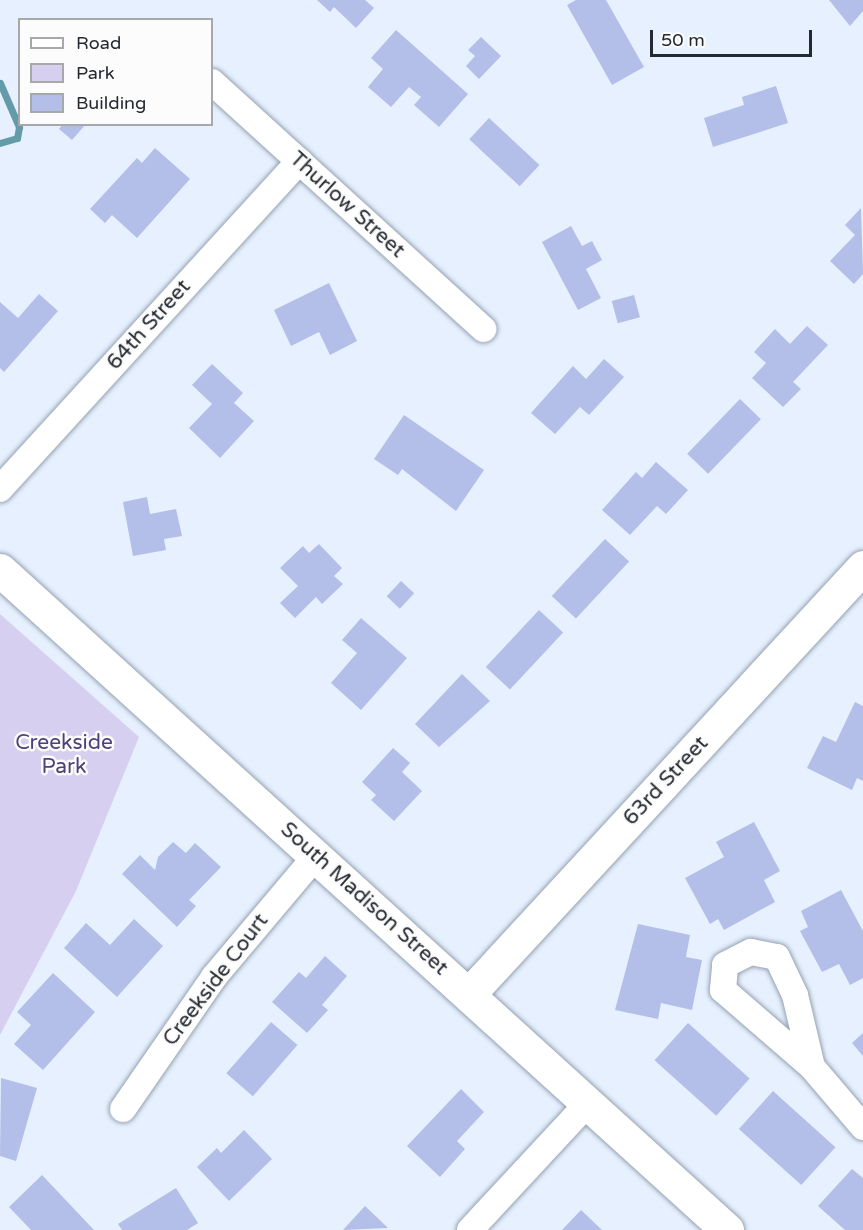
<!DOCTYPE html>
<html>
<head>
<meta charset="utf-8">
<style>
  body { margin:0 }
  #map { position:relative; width:863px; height:1230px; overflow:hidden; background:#e6f0fe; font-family:"Varela Round",sans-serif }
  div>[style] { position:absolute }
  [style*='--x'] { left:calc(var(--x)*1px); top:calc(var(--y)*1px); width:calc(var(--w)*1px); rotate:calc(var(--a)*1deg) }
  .green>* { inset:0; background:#d6cff0 }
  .stream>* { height:7px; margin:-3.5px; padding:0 3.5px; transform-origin:3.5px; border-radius:3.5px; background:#639ba8 }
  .building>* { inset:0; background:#b3bee9; transform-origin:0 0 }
  .roads { filter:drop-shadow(0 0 2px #95a2b1) drop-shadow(0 0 2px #95a2b1) }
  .minor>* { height:26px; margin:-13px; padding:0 13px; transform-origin:13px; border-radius:13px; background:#fff }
  .tertiary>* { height:33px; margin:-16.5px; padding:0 16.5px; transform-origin:16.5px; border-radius:16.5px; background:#fff }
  span { translate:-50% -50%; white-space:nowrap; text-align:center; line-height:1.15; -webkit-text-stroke:5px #fcfcfc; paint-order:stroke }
  .street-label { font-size:21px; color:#242930 }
  .park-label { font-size:21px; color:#4f4078 }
  .legend { position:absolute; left:18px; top:18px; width:195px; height:108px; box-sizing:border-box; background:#fcfcfc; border:2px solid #a6a8aa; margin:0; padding:8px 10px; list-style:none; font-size:18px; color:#242930 }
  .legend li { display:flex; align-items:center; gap:12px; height:30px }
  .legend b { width:30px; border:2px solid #a6a8aa }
  .scale { position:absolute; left:650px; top:30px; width:162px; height:27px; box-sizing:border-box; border:3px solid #242930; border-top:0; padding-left:8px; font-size:18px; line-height:21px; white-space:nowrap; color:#242930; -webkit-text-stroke:4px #fcfcfc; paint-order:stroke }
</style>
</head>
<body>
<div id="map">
  <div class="green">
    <i style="clip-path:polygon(0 614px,139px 737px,76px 891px,0 1035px)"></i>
  </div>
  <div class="stream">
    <i style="--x:0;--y:83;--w:48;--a:66.6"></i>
    <i style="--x:19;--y:127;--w:11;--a:100"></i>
    <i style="--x:17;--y:138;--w:18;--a:164"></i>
  </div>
  <div class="building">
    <i style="clip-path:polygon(317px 0,365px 0,374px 8px,356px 28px,334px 7px,330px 12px)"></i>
    <i style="clip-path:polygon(576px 0,606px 0,644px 67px,612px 85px,567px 5px)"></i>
    <i style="clip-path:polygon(829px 0,863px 0,863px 11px,850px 26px)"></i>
    <i style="clip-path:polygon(396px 30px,468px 94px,439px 127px,414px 105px,421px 97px,409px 87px,391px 107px,368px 87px,383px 69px,371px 58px)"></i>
    <i style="clip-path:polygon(481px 37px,501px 56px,479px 79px,466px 66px,475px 56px,468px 50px)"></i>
    <i style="clip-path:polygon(776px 86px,788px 123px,713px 147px,704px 118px,744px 105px,742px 97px)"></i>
    <i style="left:489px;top:118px;width:69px;height:29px;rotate:43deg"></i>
    <i style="clip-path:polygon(63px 124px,86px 124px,72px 140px,59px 129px)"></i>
    <i style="clip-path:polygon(155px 148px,190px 179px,137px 238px,112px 215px,105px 223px,90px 209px,137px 158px,142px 163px)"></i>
    <i style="clip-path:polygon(861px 208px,863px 274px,854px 284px,830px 261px,855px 235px,845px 225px)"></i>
    <i style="clip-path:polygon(571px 226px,582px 246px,592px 241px,602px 260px,586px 269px,601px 298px,578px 310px,542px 242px)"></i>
    <i style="clip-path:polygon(329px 283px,357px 341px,330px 355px,319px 332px,291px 346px,274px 310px)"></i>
    <i style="clip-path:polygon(39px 294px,58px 311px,4px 372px,0 368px,0 302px,18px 318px)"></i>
    <i style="left:634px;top:295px;width:23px;height:23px;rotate:75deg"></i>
    <i style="clip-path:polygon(807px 326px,828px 345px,793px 382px,801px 389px,783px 407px,752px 378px,766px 363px,754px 352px,775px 329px,790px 344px)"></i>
    <i style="clip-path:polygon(604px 359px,624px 377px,589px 415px,580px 407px,555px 434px,531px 413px,573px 366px,586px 379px)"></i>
    <i style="clip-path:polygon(212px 364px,243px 393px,234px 403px,254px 421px,220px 458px,189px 428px,212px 404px,192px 385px)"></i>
    <i style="left:740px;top:399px;width:29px;height:76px;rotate:44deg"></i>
    <i style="clip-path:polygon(404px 415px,484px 470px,456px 511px,402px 469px,398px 475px,374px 459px)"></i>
    <i style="clip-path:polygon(656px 462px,688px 490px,666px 514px,657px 506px,630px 535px,602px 510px,636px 472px,642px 478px)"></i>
    <i style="clip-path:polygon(147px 497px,150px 514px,176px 509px,182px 536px,164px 539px,166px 550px,133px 556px,123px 502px)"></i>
    <i style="left:605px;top:539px;width:33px;height:78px;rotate:43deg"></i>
    <i style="clip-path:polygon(319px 544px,342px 568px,334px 576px,343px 584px,322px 604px,316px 597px,295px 618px,280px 603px,298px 586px,280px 568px,303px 546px,309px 553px)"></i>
    <i style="left:401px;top:581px;width:18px;height:21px;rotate:43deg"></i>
    <i style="left:539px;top:610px;width:33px;height:78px;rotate:43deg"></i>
    <i style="clip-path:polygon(361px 618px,407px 658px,361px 710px,331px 683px,357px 653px,342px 640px)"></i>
    <i style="clip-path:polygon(462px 674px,490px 701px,439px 747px,415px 724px)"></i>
    <i style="clip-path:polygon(855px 702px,863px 706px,863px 781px,857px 778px,852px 790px,807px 768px,823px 736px,836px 742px)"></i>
    <i style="clip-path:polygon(393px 748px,410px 763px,402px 772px,422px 791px,394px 821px,371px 800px,376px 795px,362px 782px)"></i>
    <i style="clip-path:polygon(754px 822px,780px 871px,764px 880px,775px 902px,724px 930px,718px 919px,710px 924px,685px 878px,724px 857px,716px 842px)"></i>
    <i style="clip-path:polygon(173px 842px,186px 853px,195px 843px,221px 867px,189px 900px,196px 906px,177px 927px,122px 874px,140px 855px,155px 870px,158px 857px)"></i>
    <i style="clip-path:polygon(841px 890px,863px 931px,863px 978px,850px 985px,839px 964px,822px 972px,800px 931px,808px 927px,801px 911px)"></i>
    <i style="clip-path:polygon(134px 919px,163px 946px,117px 997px,64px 948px,86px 923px,110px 945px)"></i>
    <i style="clip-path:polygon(638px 924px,690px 935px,686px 957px,702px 960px,692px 1010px,661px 1003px,658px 1019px,615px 1010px)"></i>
    <i style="clip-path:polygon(325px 956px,347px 976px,322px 1005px,328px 1010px,307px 1033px,272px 1002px,299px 972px,306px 978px)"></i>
    <i style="clip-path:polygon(53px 973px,95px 1012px,43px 1070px,14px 1044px,31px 1025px,17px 1012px)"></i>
    <i style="left:271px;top:1022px;width:35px;height:68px;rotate:41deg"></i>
    <i style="left:688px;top:1023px;width:83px;height:50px;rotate:42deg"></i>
    <i style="clip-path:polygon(863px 1033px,863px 1056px,852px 1043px)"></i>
    <i style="clip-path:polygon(1px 1078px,37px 1088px,16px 1161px,0 1156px)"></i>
    <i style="clip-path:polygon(461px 1089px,484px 1112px,457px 1141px,465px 1149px,440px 1177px,407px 1146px)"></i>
    <i style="left:773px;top:1091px;width:84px;height:51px;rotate:42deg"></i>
    <i style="clip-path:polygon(244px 1130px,272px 1159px,229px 1201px,197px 1167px,217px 1148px,221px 1153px)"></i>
    <i style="clip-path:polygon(852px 1169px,863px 1178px,863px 1230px,845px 1230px,818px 1206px)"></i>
    <i style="clip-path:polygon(42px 1175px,94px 1230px,31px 1230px,9px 1207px)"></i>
    <i style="clip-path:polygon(176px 1188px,198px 1223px,187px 1230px,122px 1230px,118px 1224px)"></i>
    <i style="clip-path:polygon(365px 1206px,388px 1228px,343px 1230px)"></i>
    <i style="clip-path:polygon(581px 1210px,602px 1230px,562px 1230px)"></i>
  </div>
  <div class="roads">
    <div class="minor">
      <i style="--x:212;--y:82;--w:367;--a:42.3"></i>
      <i style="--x:0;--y:489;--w:444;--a:-47.6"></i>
      <i style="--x:751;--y:952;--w:26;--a:11"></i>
      <i style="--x:777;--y:957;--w:42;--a:64.7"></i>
      <i style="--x:795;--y:995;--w:74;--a:76.7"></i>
      <i style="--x:812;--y:1067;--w:118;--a:-139.1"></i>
      <i style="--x:723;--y:990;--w:25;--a:-85"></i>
      <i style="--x:725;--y:965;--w:29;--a:-27"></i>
      <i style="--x:812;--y:1067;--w:79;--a:49.6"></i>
      <i style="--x:123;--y:1109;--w:160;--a:-55.4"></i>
      <i style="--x:214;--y:977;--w:158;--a:-49.9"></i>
      <i style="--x:470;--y:1230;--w:173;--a:-47.1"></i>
    </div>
    <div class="tertiary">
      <i style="--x:0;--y:570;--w:982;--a:42.23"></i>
      <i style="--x:469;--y:994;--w:581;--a:-47.3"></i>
    </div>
  </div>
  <div class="street-label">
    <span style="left:347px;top:205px;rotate:42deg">Thurlow Street</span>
    <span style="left:149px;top:325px;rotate:-48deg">64th Street</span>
    <span style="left:666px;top:781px;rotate:-47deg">63rd Street</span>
    <span style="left:364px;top:899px;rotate:42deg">South Madison Street</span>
    <span style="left:216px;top:980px;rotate:-53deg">Creekside Court</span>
  </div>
  <div class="park-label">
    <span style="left:64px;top:755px">Creekside<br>Park</span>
  </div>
  <ul class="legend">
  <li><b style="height:8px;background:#fff"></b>Road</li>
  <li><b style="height:16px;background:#d6cff0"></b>Park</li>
  <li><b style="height:16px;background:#b3bee9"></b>Building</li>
  </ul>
  <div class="scale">50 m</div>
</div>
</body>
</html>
